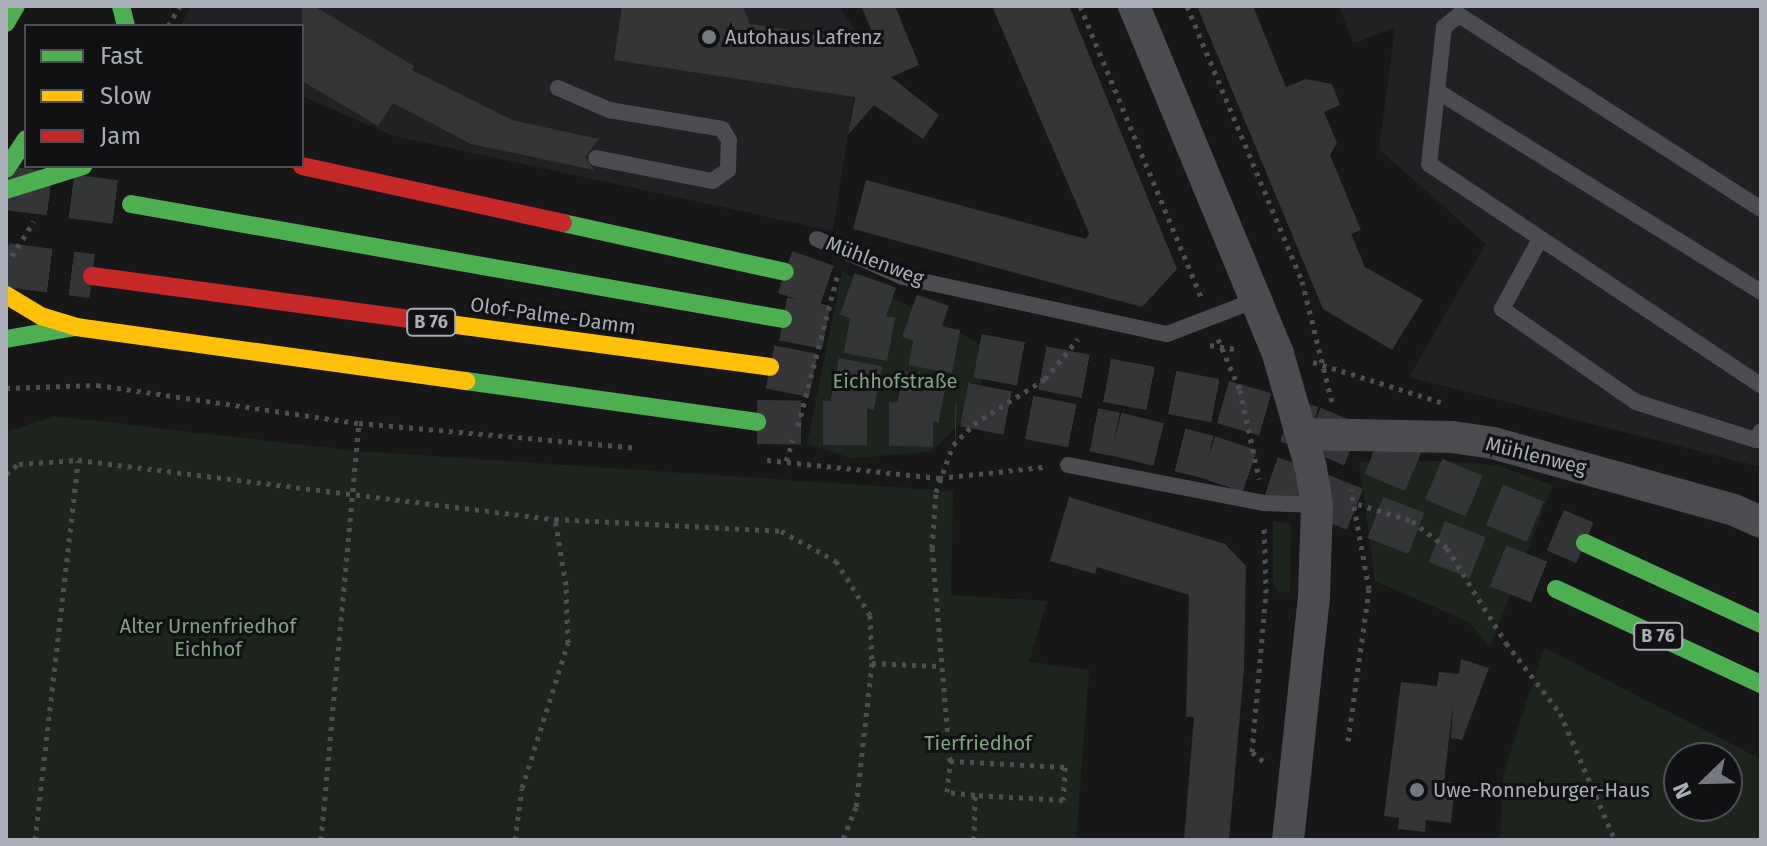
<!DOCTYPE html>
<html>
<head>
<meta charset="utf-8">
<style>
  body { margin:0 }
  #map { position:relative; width:1767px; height:846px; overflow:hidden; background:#171717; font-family:"Fira Sans",sans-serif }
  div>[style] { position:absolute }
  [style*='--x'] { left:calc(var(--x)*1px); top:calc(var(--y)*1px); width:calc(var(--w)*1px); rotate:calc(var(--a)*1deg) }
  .built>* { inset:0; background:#212123 }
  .green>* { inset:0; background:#1d241e }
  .building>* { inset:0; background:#353536 }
  .highway-tunnel>* { height:44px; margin-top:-22px; transform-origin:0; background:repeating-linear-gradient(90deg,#343537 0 44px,transparent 0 66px) }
  .path>* { height:5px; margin-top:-2.5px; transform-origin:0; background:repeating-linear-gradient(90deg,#4d4e52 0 4px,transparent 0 10px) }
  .lane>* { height:16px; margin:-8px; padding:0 8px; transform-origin:8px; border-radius:8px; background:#4b4c50 }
  .street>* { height:32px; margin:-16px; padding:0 16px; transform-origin:16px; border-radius:16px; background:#4b4c50 }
  .fast>* { height:18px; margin:-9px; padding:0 9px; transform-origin:9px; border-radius:9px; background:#4caf50 }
  .slow>* { height:18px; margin:-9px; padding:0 9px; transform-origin:9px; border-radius:9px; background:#ffc107 }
  .jam>* { height:18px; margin:-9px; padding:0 9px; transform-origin:9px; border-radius:9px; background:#c62828 }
  .dots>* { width:22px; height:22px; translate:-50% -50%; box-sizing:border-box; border:4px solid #111113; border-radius:50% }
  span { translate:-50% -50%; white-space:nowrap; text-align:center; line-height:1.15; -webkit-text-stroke:6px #111113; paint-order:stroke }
  .shield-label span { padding:2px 6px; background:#111113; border:2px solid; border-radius:6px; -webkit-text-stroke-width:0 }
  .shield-label { font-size:18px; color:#a8adb8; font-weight:700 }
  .poi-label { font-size:20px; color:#a8adb8 }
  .left { translate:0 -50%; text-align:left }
  .street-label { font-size:20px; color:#a8adb8 }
  .park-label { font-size:20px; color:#7fa381 }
  .frame { position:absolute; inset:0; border:8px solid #a8adb8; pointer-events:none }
  .legend { position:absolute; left:24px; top:24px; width:280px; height:144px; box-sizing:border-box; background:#111113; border:2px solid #4d4f55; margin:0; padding:10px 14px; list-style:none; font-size:24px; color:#a8adb8 }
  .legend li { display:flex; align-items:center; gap:16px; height:40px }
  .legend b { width:40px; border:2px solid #4d4f55 }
  .north { position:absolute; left:1663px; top:742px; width:80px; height:80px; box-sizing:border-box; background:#111113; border:2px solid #4d4f55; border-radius:50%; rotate:247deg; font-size:22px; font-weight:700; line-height:32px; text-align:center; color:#a8adb8 }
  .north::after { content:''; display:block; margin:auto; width:28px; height:36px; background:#757880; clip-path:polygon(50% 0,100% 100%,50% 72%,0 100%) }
</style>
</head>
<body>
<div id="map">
  <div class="built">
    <i style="clip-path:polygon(192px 6px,839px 6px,862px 41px,833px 231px,394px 136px,302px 96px,302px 26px,180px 26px)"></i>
    <i style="clip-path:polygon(1339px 6px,1761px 6px,1761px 467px,1409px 377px,1486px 244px,1379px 149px,1395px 28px,1353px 43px)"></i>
  </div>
  <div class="green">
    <i style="clip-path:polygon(842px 271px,982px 345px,982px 401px,931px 452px,851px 458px,807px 444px)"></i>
    <i style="clip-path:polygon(54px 416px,356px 451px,953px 491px,951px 595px,1047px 601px,1029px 662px,1089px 670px,1076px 840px,6px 840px,6px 432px)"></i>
    <i style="clip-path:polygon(1440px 461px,1496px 465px,1553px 485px,1490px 647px,1469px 622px,1375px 581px,1359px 462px)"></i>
    <i style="clip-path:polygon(1273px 521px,1291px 524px,1290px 593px,1278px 592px,1273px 584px)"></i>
    <i style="clip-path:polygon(evenodd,1544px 648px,1761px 759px,1761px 840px,1500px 840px,1503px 776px,1544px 648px,1727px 758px,1727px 806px,1679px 806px,1679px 758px,1727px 758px)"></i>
  </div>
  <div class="building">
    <i style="clip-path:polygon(302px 6px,314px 6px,414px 66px,412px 70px,512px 120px,599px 139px,585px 157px,594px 170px,471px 144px,393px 103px,378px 126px,302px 81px)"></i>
    <i style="clip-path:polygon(622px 6px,743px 6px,750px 24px,877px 43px,861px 6px,895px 6px,919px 65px,891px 77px,939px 115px,923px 139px,874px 105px,848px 135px,855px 97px,614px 60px)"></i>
    <i style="clip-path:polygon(992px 6px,1069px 6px,1177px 269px,1142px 307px,853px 229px,866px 180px,1086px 239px,1089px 233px)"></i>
    <i style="clip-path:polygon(1197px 6px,1253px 6px,1286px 87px,1306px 79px,1332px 84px,1340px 105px,1324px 112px,1337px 143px,1330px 155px,1361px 230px,1351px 234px,1365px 267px,1423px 300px,1392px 350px,1323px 309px)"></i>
    <i style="clip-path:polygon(1069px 497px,1225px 544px,1246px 566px,1244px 669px,1229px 840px,1184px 840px,1194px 717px,1186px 717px,1189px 595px,1097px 567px,1095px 574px,1050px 561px)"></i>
    <i style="clip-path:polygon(1461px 659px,1489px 668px,1462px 740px,1451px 738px,1453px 704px,1444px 782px,1455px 783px,1451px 823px,1426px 820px,1425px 832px,1398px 829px,1399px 818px,1384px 816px,1401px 682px,1437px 686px,1439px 672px,1459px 674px)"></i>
  </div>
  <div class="highway-tunnel">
    <i style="--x:6;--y:188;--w:126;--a:7.3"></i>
    <i style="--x:6;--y:265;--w:87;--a:7.3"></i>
    <i style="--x:785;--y:272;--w:166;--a:19.3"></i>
    <i style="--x:783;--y:319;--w:448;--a:10.7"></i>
    <i style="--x:1223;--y:402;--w:93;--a:16.3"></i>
    <i style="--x:1312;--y:428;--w:296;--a:22.8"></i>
    <i style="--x:770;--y:367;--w:352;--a:11"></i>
    <i style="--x:1116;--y:434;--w:95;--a:14"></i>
    <i style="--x:1208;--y:457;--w:112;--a:18.8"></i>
    <i style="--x:1314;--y:493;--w:260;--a:21.6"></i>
    <i style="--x:757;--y:422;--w:199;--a:0.9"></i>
  </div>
  <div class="path">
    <i style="--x:1080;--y:6;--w:315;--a:67.4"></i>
    <i style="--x:1187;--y:6;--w:298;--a:67.3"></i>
    <i style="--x:1302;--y:281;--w:125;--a:76.1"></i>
    <i style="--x:168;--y:26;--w:23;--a:-59"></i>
    <i style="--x:12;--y:256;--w:41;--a:-57.8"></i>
    <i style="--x:1218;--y:339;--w:56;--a:66.7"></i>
    <i style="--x:1240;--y:390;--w:91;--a:77.9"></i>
    <i style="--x:1210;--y:345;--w:30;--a:9"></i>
    <i style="--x:1313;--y:362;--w:134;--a:17.4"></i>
    <i style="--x:6;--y:388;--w:91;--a:-1.9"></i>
    <i style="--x:97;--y:385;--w:265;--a:8.3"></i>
    <i style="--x:359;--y:423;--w:279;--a:5.1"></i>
    <i style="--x:798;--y:426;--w:157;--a:-75.3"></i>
    <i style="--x:767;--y:460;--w:173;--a:6"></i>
    <i style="--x:939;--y:478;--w:105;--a:-6"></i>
    <i style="--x:786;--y:461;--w:22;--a:-72"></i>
    <i style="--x:6;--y:474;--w:16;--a:-38"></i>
    <i style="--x:19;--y:464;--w:59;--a:-3.9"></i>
    <i style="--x:78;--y:460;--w:481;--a:7.1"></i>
    <i style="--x:555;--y:519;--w:226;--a:3"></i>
    <i style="--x:781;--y:531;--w:63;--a:28.6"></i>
    <i style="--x:836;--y:561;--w:64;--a:57.8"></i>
    <i style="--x:870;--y:615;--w:48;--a:87.6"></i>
    <i style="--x:872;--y:663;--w:145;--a:96.3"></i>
    <i style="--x:856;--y:807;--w:35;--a:112"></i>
    <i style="--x:1358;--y:504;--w:57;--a:17.5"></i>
    <i style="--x:1412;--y:521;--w:44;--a:37.6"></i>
    <i style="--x:1447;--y:548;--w:112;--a:58.2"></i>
    <i style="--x:1506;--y:643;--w:88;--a:52.4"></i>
    <i style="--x:1560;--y:713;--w:138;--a:66.6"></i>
    <i style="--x:872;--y:663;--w:67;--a:2.6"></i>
    <i style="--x:1348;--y:741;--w:153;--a:-82.1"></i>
    <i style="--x:1369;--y:589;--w:101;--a:-100.3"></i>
    <i style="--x:950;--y:761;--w:115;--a:3"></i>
    <i style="--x:1065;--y:767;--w:33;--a:93"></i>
    <i style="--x:1063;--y:800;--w:88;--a:-176.7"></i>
    <i style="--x:1263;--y:761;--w:14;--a:-141"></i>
    <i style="--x:1252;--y:752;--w:160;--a:-85"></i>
    <i style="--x:1266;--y:593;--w:68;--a:-91.7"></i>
    <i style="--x:35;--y:840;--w:382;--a:-83.5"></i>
    <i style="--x:321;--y:840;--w:419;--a:-84.8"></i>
    <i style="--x:515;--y:840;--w:52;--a:-82.3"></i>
    <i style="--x:522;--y:788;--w:152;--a:-72.4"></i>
    <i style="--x:568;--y:643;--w:58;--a:-92"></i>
    <i style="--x:566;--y:585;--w:67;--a:-99.5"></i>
    <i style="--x:974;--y:840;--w:45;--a:-88.7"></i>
    <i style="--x:975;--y:795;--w:28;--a:-174"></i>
    <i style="--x:947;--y:792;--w:31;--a:-84"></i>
    <i style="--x:950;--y:761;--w:214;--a:-94.8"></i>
    <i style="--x:932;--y:548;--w:56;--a:-85.9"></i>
    <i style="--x:936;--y:492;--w:50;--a:-70.1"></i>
    <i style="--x:953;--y:445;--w:30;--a:-45"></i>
    <i style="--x:974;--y:424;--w:84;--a:-32.4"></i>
    <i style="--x:1045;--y:379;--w:52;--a:-50.5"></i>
  </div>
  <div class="lane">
    <i style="--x:558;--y:88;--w:56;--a:23.3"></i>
    <i style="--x:609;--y:110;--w:115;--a:9.5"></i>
    <i style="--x:722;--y:129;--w:13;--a:58"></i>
    <i style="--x:729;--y:140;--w:30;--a:92"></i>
    <i style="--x:728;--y:170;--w:19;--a:145"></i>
    <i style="--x:712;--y:181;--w:118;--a:-168.8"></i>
    <i style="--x:1437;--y:91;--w:381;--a:31.8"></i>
    <i style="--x:1761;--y:209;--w:359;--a:-147.3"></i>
    <i style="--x:1459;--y:15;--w:19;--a:141"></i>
    <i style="--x:1444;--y:27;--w:138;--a:96.2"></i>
    <i style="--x:1429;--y:164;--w:399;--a:33.7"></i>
    <i style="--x:817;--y:239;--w:94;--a:23.8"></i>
    <i style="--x:903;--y:277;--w:270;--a:12.2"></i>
    <i style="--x:1167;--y:334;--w:95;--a:-20.9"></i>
    <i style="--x:1540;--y:239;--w:80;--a:118.5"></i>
    <i style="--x:1502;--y:309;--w:163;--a:34.8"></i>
    <i style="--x:1636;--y:402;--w:126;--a:17.6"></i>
    <i style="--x:1756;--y:440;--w:10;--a:-61"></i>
    <i style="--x:1068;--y:465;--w:199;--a:11"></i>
    <i style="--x:1263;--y:503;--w:54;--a:2.1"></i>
  </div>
  <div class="street">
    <i style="--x:1134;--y:6;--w:377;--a:67.5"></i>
    <i style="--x:1278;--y:354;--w:119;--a:73.9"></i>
    <i style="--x:1311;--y:468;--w:37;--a:81"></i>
    <i style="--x:1317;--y:505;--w:92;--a:91.9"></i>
    <i style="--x:1314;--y:597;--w:244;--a:96.1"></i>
    <i style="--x:1304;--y:434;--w:148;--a:1.2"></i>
    <i style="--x:1452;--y:437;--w:41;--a:8.3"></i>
    <i style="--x:1493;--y:443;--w:250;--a:15.5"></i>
    <i style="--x:1734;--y:510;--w:30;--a:24"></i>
  </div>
  <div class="fast">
    <i style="--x:121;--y:6;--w:21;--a:76"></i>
    <i style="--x:6;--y:23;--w:20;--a:-60"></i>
    <i style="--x:6;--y:169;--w:36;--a:-56"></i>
    <i style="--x:6;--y:190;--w:81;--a:-17.3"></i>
    <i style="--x:131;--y:204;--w:662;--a:10"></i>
    <i style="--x:563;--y:223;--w:227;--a:12.4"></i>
    <i style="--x:6;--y:339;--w:69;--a:-10"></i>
    <i style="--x:466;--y:381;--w:294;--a:8"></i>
    <i style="--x:1585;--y:543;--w:194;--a:24.7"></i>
    <i style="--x:1556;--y:589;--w:226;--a:24.9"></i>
  </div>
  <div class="slow">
    <i style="--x:6;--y:295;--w:41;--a:31"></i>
    <i style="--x:41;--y:316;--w:37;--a:17"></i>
    <i style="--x:76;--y:327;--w:394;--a:7.9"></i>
    <i style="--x:434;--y:322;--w:339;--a:7.6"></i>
  </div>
  <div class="jam">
    <i style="--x:302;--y:166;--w:267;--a:12.3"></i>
    <i style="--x:92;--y:276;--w:345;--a:7.7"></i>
  </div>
  <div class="dots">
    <i style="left:709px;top:37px;background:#757880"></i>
    <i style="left:1417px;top:790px;background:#757880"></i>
  </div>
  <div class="shield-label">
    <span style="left:431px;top:322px">B 76</span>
    <span style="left:1658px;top:636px">B 76</span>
  </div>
  <div class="poi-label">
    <span class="left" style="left:725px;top:37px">Autohaus Lafrenz</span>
    <span class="left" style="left:1433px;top:790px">Uwe-Ronneburger-Haus</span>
  </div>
  <div class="street-label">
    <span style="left:875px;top:261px;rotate:21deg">Mühlenweg</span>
    <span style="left:553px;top:316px;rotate:8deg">Olof-Palme-Damm</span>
    <span style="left:1536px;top:456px;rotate:14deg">Mühlenweg</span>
  </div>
  <div class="park-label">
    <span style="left:895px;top:381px">Eichhofstraße</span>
    <span style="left:208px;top:638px">Alter Urnenfriedhof<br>Eichhof</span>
    <span style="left:978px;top:743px">Tierfriedhof</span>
  </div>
  <div class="frame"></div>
  <ul class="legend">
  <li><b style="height:10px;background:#4caf50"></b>Fast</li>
  <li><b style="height:10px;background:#ffc107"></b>Slow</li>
  <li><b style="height:10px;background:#c62828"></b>Jam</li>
  </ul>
  <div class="north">N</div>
</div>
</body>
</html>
